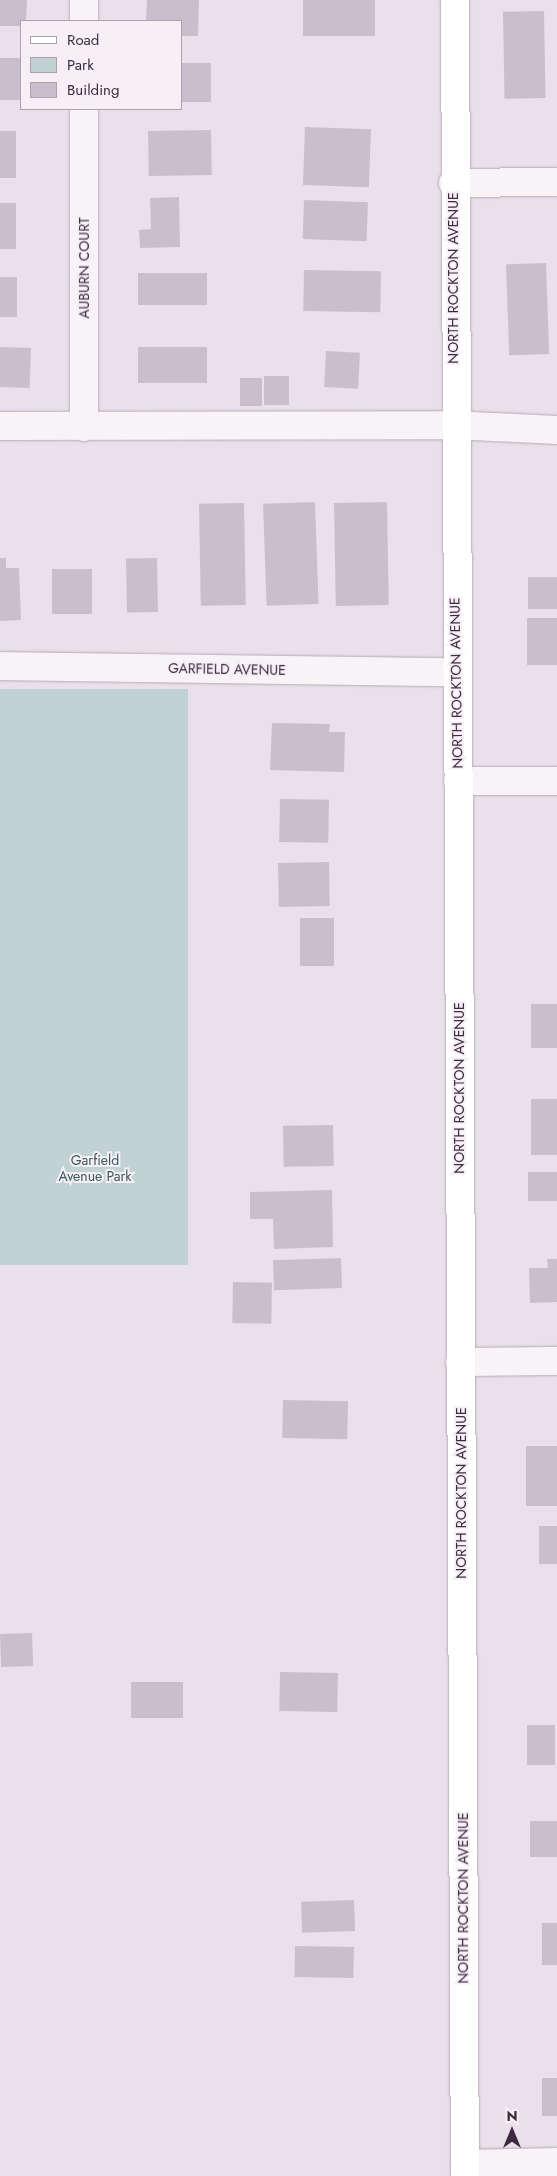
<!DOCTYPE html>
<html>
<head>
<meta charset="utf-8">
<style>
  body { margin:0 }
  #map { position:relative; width:557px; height:2176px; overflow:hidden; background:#e8e1e9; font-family:Jost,sans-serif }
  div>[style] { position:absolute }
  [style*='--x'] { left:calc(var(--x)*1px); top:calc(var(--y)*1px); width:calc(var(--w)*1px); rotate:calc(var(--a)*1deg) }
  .green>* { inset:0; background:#c2d2d3; transform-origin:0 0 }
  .building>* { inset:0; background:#cabecc; transform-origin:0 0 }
  .roads { filter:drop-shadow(0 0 1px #b5aab6) drop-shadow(0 0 1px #b5aab6) }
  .minor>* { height:28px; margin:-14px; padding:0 14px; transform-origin:14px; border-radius:14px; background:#f7f3f7 }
  .major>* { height:28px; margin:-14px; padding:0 14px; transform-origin:14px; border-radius:14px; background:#fff }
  span { translate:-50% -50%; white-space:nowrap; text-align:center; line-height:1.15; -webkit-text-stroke:4px #f6f0f6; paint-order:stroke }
  .street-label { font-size:14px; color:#3e2a40 }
  .park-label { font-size:14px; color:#37585b }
  .legend { position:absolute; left:20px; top:20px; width:162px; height:90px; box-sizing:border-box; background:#f6f0f6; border:1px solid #aca1ad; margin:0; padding:6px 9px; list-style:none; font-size:15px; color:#3e2a40 }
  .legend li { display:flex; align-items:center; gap:10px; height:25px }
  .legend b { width:25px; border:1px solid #aca1ad }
  .north { position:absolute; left:487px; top:2106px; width:50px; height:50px; -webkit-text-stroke:4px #f6f0f6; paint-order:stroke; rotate:0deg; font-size:14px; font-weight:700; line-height:20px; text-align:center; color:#3e2a40 }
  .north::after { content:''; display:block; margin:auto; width:18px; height:22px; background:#3e2a40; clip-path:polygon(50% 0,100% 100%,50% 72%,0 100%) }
</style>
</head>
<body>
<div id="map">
  <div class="green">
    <i style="left:188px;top:689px;width:576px;height:188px;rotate:90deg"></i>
  </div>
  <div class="building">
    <i style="clip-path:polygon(0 0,27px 0,26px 21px,21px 21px,21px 26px,0 26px)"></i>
    <i style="clip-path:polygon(147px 0,199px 0,198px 36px,181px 36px,181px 21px,146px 21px)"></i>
    <i style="left:303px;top:0;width:72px;height:36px"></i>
    <i style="left:544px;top:11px;width:87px;height:41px;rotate:89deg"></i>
    <i style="left:21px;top:58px;width:42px;height:21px;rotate:90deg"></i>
    <i style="left:211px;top:63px;width:39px;height:30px;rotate:90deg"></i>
    <i style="left:305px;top:127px;width:66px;height:58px;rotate:2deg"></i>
    <i style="left:211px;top:130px;width:45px;height:63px;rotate:89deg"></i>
    <i style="left:0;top:131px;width:16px;height:47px"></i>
    <i style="clip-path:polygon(179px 197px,180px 247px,140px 248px,139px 230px,151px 229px,150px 198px)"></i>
    <i style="left:304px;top:200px;width:64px;height:39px;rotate:2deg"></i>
    <i style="left:0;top:203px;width:16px;height:46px"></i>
    <i style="left:546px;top:263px;width:91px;height:40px;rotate:88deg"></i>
    <i style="left:304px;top:270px;width:77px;height:41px;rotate:1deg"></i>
    <i style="left:207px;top:273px;width:32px;height:69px;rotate:90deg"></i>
    <i style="left:0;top:277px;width:17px;height:40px"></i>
    <i style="left:0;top:347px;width:31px;height:40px;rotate:2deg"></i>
    <i style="left:207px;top:347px;width:36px;height:69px;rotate:90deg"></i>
    <i style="left:326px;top:351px;width:34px;height:36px;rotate:3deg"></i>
    <i style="left:264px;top:376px;width:25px;height:29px"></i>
    <i style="left:240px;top:378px;width:22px;height:28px"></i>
    <i style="left:315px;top:502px;width:102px;height:52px;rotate:88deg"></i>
    <i style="left:387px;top:502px;width:103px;height:53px;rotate:89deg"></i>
    <i style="left:244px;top:503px;width:102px;height:45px;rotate:89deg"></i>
    <i style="clip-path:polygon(0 558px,6px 558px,6px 568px,19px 568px,21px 620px,0 621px)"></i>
    <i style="left:157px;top:558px;width:54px;height:31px;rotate:89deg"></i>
    <i style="left:52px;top:569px;width:40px;height:45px"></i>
    <i style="left:528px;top:577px;width:29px;height:32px"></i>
    <i style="left:557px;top:618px;width:47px;height:30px;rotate:90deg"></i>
    <i style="clip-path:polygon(272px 723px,330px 724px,329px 732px,345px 732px,344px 772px,270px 770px)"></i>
    <i style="left:280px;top:799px;width:49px;height:43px;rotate:1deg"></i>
    <i style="left:329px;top:862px;width:44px;height:51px;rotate:89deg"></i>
    <i style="left:300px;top:918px;width:34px;height:48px"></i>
    <i style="left:531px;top:1004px;width:26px;height:44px"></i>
    <i style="left:557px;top:1099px;width:56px;height:26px;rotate:90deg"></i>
    <i style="left:333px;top:1125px;width:41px;height:50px;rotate:89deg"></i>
    <i style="left:557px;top:1172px;width:29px;height:29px;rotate:90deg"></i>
    <i style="clip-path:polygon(332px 1190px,333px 1247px,274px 1249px,273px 1219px,250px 1219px,250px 1192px)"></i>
    <i style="left:341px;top:1258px;width:30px;height:68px;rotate:88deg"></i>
    <i style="clip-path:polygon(547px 1259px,557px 1259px,557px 1302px,530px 1303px,529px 1268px,548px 1268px)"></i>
    <i style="left:233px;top:1282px;width:39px;height:41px;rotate:1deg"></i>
    <i style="left:283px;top:1400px;width:65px;height:38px;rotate:1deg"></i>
    <i style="left:526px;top:1446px;width:31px;height:60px"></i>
    <i style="left:539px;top:1526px;width:18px;height:38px"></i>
    <i style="left:32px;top:1633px;width:33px;height:32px;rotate:88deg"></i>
    <i style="left:280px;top:1672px;width:58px;height:39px;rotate:1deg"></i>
    <i style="left:183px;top:1682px;width:36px;height:52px;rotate:90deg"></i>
    <i style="left:527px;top:1725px;width:28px;height:40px"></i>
    <i style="left:530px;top:1821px;width:27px;height:36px"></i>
    <i style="left:354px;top:1900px;width:31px;height:53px;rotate:88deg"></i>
    <i style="left:542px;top:1923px;width:15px;height:42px"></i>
    <i style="left:295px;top:1946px;width:59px;height:31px;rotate:1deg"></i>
    <i style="left:542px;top:2078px;width:15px;height:38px"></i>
  </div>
  <div class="roads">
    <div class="minor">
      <i style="--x:84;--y:0;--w:21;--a:90"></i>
      <i style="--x:84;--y:109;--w:318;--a:90"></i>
      <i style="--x:453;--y:183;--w:104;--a:-0.6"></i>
      <i style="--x:0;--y:426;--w:453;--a:-0.1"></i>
      <i style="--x:453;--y:425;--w:104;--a:2.8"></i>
      <i style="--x:0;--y:666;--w:455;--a:0.8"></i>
      <i style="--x:458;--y:781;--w:99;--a:0"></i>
      <i style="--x:460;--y:1362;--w:97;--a:-0.6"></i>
      <i style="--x:465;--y:2164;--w:92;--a:-1.2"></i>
    </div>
    <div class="major">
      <i style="--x:455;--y:0;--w:2176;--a:89.74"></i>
    </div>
  </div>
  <div class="street-label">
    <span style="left:84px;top:268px;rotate:-90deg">AUBURN COURT</span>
    <span style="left:453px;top:278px;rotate:-90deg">NORTH ROCKTON AVENUE</span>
    <span style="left:227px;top:669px;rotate:1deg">GARFIELD AVENUE</span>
    <span style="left:456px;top:683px;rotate:-91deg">NORTH ROCKTON AVENUE</span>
    <span style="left:459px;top:1088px;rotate:-90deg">NORTH ROCKTON AVENUE</span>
    <span style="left:461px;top:1493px;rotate:-90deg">NORTH ROCKTON AVENUE</span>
    <span style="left:463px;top:1898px;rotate:-90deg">NORTH ROCKTON AVENUE</span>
  </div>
  <div class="park-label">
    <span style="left:95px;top:1168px">Garfield<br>Avenue Park</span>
  </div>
  <ul class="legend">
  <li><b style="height:6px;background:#fff"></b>Road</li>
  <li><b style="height:14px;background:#c2d2d3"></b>Park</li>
  <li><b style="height:14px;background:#cabecc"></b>Building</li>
  </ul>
  <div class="north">N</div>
</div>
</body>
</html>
